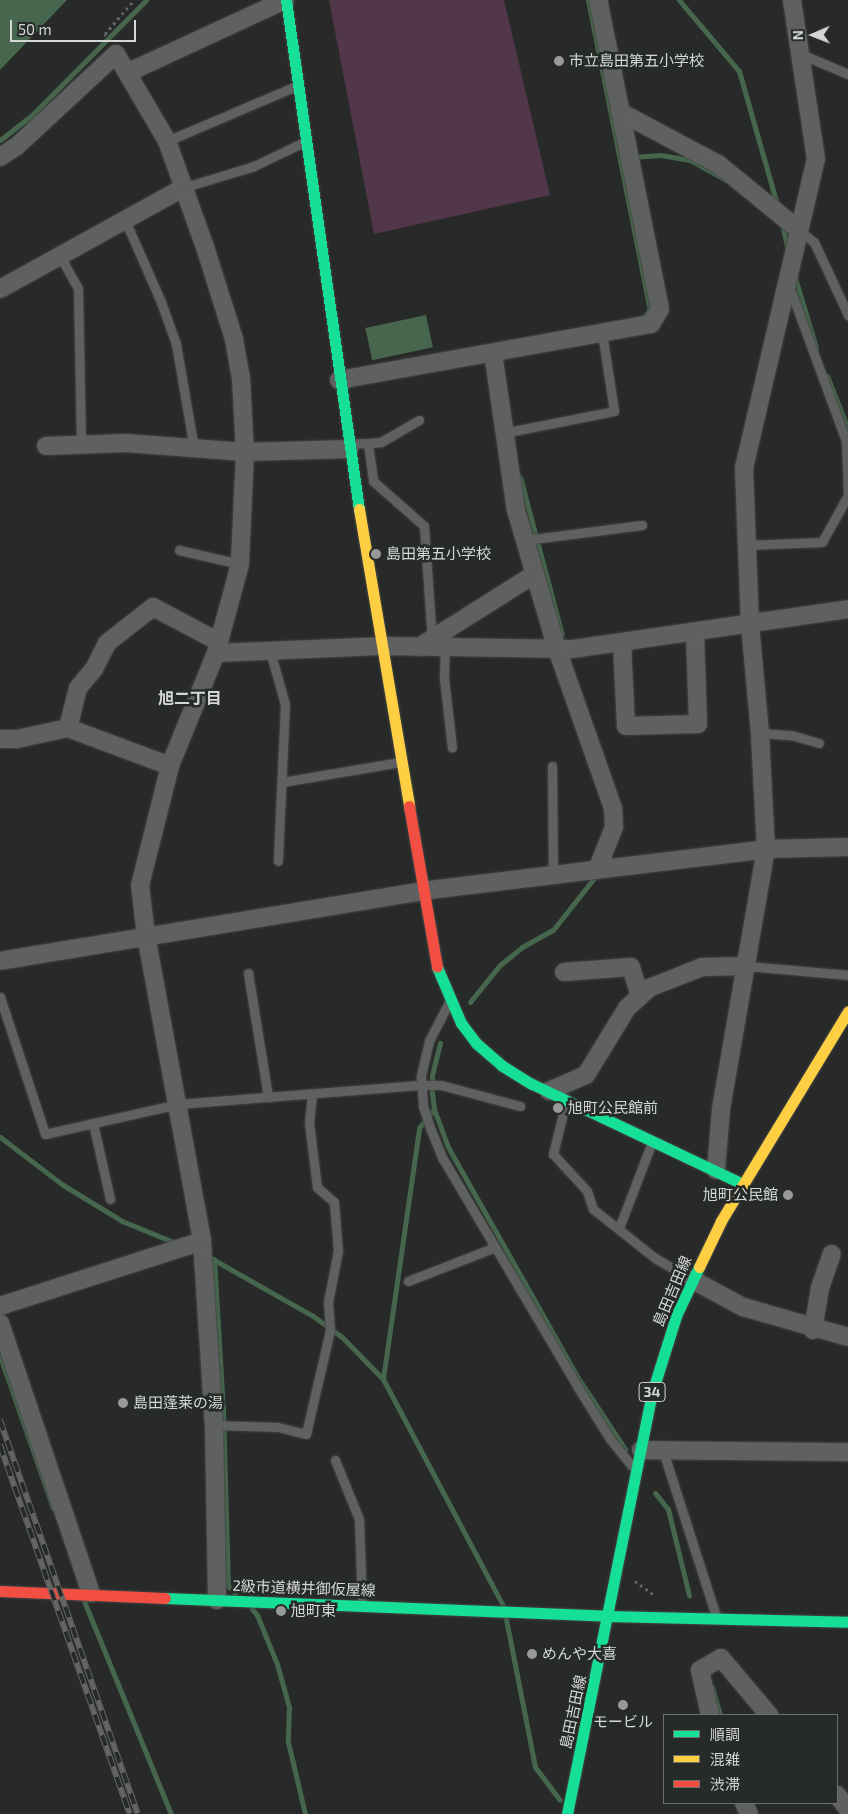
<!DOCTYPE html>
<html>
<head>
<meta charset="utf-8">
<style>
  body { margin:0 }
  #map { position:relative; width:848px; height:1814px; overflow:hidden; background:#282a29; font-family:"Exo 2","Noto Sans JP",sans-serif }
  div>[style] { position:absolute }
  [style*='--x'] { left:calc(var(--x)*1px); top:calc(var(--y)*1px); width:calc(var(--w)*1px); rotate:calc(var(--a)*1deg) }
  .green>* { inset:0; background:#52374a }
  .water>* { inset:0; background:#46674d; transform-origin:0 0 }
  .stream>* { height:5px; margin:-2.5px; padding:0 2.5px; transform-origin:2.5px; border-radius:2.5px; background:#46674d }
  .path>* { height:3px; margin-top:-1.5px; transform-origin:0; background:repeating-linear-gradient(90deg,#666867 0 2.5px,transparent 0 6.5px) }
  .roads { filter:drop-shadow(0 0 1px #444645) drop-shadow(0 0 1px #444645) }
  .lane>* { height:9px; margin:-4.5px; padding:0 4.5px; transform-origin:4.5px; border-radius:4.5px; background:#5f6160 }
  .street>* { height:18px; margin:-9px; padding:0 9px; transform-origin:9px; border-radius:9px; background:#5f6160 }
  .fast>* { height:11px; margin:-5.5px; padding:0 5.5px; transform-origin:5.5px; border-radius:5.5px; background:#16e098 }
  .slow>* { height:11px; margin:-5.5px; padding:0 5.5px; transform-origin:5.5px; border-radius:5.5px; background:#ffcf43 }
  .jam>* { height:11px; margin:-5.5px; padding:0 5.5px; transform-origin:5.5px; border-radius:5.5px; background:#f24e42 }
  .rail>* { height:5.5px; margin-top:-2.75px; transform-origin:0; background:repeating-linear-gradient(90deg,#272b28 0 11px,#646664 0 22px); box-sizing:border-box; border-block:1px solid #646664 }
  .dots>* { width:14px; height:14px; translate:-50% -50%; box-sizing:border-box; border:2px solid #272b28; border-radius:50% }
  span { translate:-50% -50%; white-space:nowrap; text-align:center; line-height:1.15; -webkit-text-stroke:5px #272b28; paint-order:stroke }
  .shield-label span { padding:1px 4px; background:#272b28; border:1px solid; border-radius:4px; -webkit-text-stroke-width:0 }
  .shield-label { font-size:14px; color:#d5d7d5; font-weight:700 }
  .poi-label { font-size:15px; color:#d5d7d5 }
  .left { translate:0 -50%; text-align:left }
  .right { translate:-100% -50%; text-align:right }
  .street-label { font-size:15px; color:#d5d7d5 }
  .neighbourhood-label { font-size:16px; color:#d5d7d5; font-weight:700 }
  .legend { position:absolute; left:663px; top:1714px; width:175px; height:90px; box-sizing:border-box; background:#272b28; border:1px solid #6d706d; margin:0; padding:6px 9px; list-style:none; font-size:15px; color:#d5d7d5 }
  .legend li { display:flex; align-items:center; gap:10px; height:25px }
  .legend b { width:25px; border:1px solid #6d706d }
  .north { position:absolute; left:788px; top:10px; width:50px; height:50px; -webkit-text-stroke:4px #272b28; paint-order:stroke; rotate:269deg; font-size:14px; font-weight:700; line-height:20px; text-align:center; color:#d5d7d5 }
  .north::after { content:''; display:block; margin:auto; width:18px; height:22px; background:#d5d7d5; clip-path:polygon(50% 0,100% 100%,50% 72%,0 100%) }
  .scale { position:absolute; left:10px; top:20px; width:126px; height:22px; box-sizing:border-box; border:2px solid #d5d7d5; border-top:0; padding-left:6px; font-size:15px; line-height:18px; white-space:nowrap; color:#d5d7d5; -webkit-text-stroke:4px #272b28; paint-order:stroke }
</style>
</head>
<body>
<div id="map">
  <div class="green">
    <i style="clip-path:polygon(329px 0,504px 0,550px 195px,374px 234px)"></i>
  </div>
  <div class="water">
    <i style="clip-path:polygon(0 0,67px 0,0 70px)"></i>
    <i style="left:426px;top:315px;width:33px;height:62px;rotate:78deg"></i>
  </div>
  <div class="stream">
    <i style="--x:588;--y:0;--w:315;--a:78.7"></i>
    <i style="--x:650;--y:309;--w:14;--a:126"></i>
    <i style="--x:679;--y:0;--w:93;--a:49.8"></i>
    <i style="--x:739;--y:71;--w:138;--a:74.1"></i>
    <i style="--x:0;--y:140;--w:39;--a:-38"></i>
    <i style="--x:31;--y:116;--w:163;--a:-45.2"></i>
    <i style="--x:633;--y:157;--w:28;--a:-4"></i>
    <i style="--x:661;--y:155;--w:29;--a:10"></i>
    <i style="--x:690;--y:160;--w:41;--a:29.1"></i>
    <i style="--x:782;--y:223;--w:29;--a:78"></i>
    <i style="--x:795;--y:278;--w:72;--a:73.1"></i>
    <i style="--x:827;--y:376;--w:57;--a:68.4"></i>
    <i style="--x:520;--y:477;--w:163;--a:75.1"></i>
    <i style="--x:470;--y:1002;--w:48;--a:-51"></i>
    <i style="--x:500;--y:965;--w:28;--a:-39"></i>
    <i style="--x:522;--y:947;--w:35;--a:-29"></i>
    <i style="--x:553;--y:930;--w:73;--a:-51.7"></i>
    <i style="--x:440;--y:1043;--w:33;--a:104"></i>
    <i style="--x:432;--y:1075;--w:18;--a:90"></i>
    <i style="--x:432;--y:1093;--w:16;--a:83"></i>
    <i style="--x:434;--y:1109;--w:40;--a:69.8"></i>
    <i style="--x:448;--y:1147;--w:269;--a:60.6"></i>
    <i style="--x:580;--y:1381;--w:82;--a:56.5"></i>
    <i style="--x:0;--y:1137;--w:79;--a:37.3"></i>
    <i style="--x:63;--y:1185;--w:69;--a:31.4"></i>
    <i style="--x:122;--y:1221;--w:61;--a:22.3"></i>
    <i style="--x:207;--y:1256;--w:122;--a:29.5"></i>
    <i style="--x:313;--y:1316;--w:36;--a:36"></i>
    <i style="--x:342;--y:1337;--w:59;--a:45.7"></i>
    <i style="--x:383;--y:1379;--w:255;--a:62.1"></i>
    <i style="--x:214;--y:1259;--w:150;--a:86.6"></i>
    <i style="--x:223;--y:1409;--w:177;--a:88.4"></i>
    <i style="--x:228;--y:1586;--w:10;--a:45"></i>
    <i style="--x:0;--y:1356;--w:161;--a:70.8"></i>
    <i style="--x:383;--y:1379;--w:254;--a:-81.8"></i>
    <i style="--x:419;--y:1128;--w:24;--a:-52"></i>
    <i style="--x:655;--y:1493;--w:21;--a:51"></i>
    <i style="--x:668;--y:1509;--w:89;--a:76.3"></i>
    <i style="--x:84;--y:1601;--w:230;--a:67.8"></i>
    <i style="--x:252;--y:1609;--w:8;--a:50"></i>
    <i style="--x:257;--y:1615;--w:53;--a:67.8"></i>
    <i style="--x:277;--y:1664;--w:45;--a:74.4"></i>
    <i style="--x:289;--y:1707;--w:35;--a:92"></i>
    <i style="--x:288;--y:1742;--w:74;--a:76.7"></i>
    <i style="--x:506;--y:1619;--w:151;--a:78.9"></i>
    <i style="--x:535;--y:1767;--w:41;--a:52.9"></i>
    <i style="--x:712;--y:1687;--w:29;--a:74"></i>
  </div>
  <div class="path">
    <i style="--x:109;--y:41;--w:8;--a:-120"></i>
    <i style="--x:105;--y:34;--w:45;--a:-49.5"></i>
    <i style="--x:635;--y:1581;--w:24;--a:36"></i>
  </div>
  <div class="roads">
    <div class="lane">
      <i style="--x:801;--y:54;--w:51;--a:23.1"></i>
      <i style="--x:167;--y:141;--w:140;--a:-23.1"></i>
      <i style="--x:185;--y:187;--w:72;--a:-16.9"></i>
      <i style="--x:254;--y:166;--w:55;--a:-25.6"></i>
      <i style="--x:125;--y:220;--w:90;--a:66.3"></i>
      <i style="--x:161;--y:302;--w:45;--a:70.3"></i>
      <i style="--x:176;--y:344;--w:106;--a:80.2"></i>
      <i style="--x:799;--y:230;--w:19;--a:39"></i>
      <i style="--x:814;--y:242;--w:81;--a:65"></i>
      <i style="--x:60;--y:256;--w:37;--a:61"></i>
      <i style="--x:78;--y:288;--w:158;--a:88.9"></i>
      <i style="--x:789;--y:286;--w:165;--a:69.8"></i>
      <i style="--x:846;--y:441;--w:54;--a:87.9"></i>
      <i style="--x:503;--y:433;--w:113;--a:-11.2"></i>
      <i style="--x:614;--y:411;--w:79;--a:-98.7"></i>
      <i style="--x:348;--y:444;--w:33;--a:-3"></i>
      <i style="--x:381;--y:442;--w:44;--a:-30.1"></i>
      <i style="--x:368;--y:444;--w:37;--a:82"></i>
      <i style="--x:373;--y:481;--w:68;--a:41.4"></i>
      <i style="--x:424;--y:526;--w:113;--a:86"></i>
      <i style="--x:525;--y:540;--w:118;--a:-7.3"></i>
      <i style="--x:747;--y:545;--w:75;--a:-2.3"></i>
      <i style="--x:822;--y:542;--w:54;--a:-61"></i>
      <i style="--x:179;--y:550;--w:63;--a:12.9"></i>
      <i style="--x:445;--y:647;--w:31;--a:92"></i>
      <i style="--x:444;--y:678;--w:70;--a:83.5"></i>
      <i style="--x:270;--y:651;--w:55;--a:74.2"></i>
      <i style="--x:285;--y:704;--w:157;--a:92.6"></i>
      <i style="--x:760;--y:733;--w:31;--a:4"></i>
      <i style="--x:791;--y:735;--w:29;--a:16"></i>
      <i style="--x:552;--y:766;--w:109;--a:89.5"></i>
      <i style="--x:282;--y:782;--w:120;--a:-9.6"></i>
      <i style="--x:746;--y:966;--w:102;--a:5"></i>
      <i style="--x:248;--y:973;--w:126;--a:80.8"></i>
      <i style="--x:0;--y:997;--w:144;--a:71.8"></i>
      <i style="--x:45;--y:1134;--w:136;--a:-12.7"></i>
      <i style="--x:178;--y:1104;--w:245;--a:-4.5"></i>
      <i style="--x:422;--y:1085;--w:19;--a:0"></i>
      <i style="--x:441;--y:1085;--w:82;--a:14.9"></i>
      <i style="--x:449;--y:1002;--w:44;--a:117.1"></i>
      <i style="--x:429;--y:1041;--w:37;--a:103"></i>
      <i style="--x:421;--y:1077;--w:29;--a:86"></i>
      <i style="--x:423;--y:1106;--w:25;--a:72"></i>
      <i style="--x:431;--y:1130;--w:31;--a:68"></i>
      <i style="--x:443;--y:1159;--w:264;--a:59.4"></i>
      <i style="--x:577;--y:1386;--w:62;--a:58.1"></i>
      <i style="--x:610;--y:1439;--w:35;--a:51"></i>
      <i style="--x:566;--y:1101;--w:55;--a:103.8"></i>
      <i style="--x:553;--y:1154;--w:50;--a:47.4"></i>
      <i style="--x:587;--y:1191;--w:19;--a:72"></i>
      <i style="--x:593;--y:1209;--w:79;--a:38.3"></i>
      <i style="--x:655;--y:1258;--w:42;--a:30.3"></i>
      <i style="--x:93;--y:1123;--w:78;--a:77.4"></i>
      <i style="--x:619;--y:1228;--w:92;--a:-69"></i>
      <i style="--x:408;--y:1281;--w:93;--a:-21.3"></i>
      <i style="--x:214;--y:1425;--w:64;--a:1.8"></i>
      <i style="--x:278;--y:1427;--w:29;--a:14"></i>
      <i style="--x:306;--y:1434;--w:107;--a:-77"></i>
      <i style="--x:330;--y:1330;--w:28;--a:-94"></i>
      <i style="--x:328;--y:1302;--w:52;--a:-78.9"></i>
      <i style="--x:338;--y:1251;--w:49;--a:-94.7"></i>
      <i style="--x:334;--y:1202;--w:23;--a:-139"></i>
      <i style="--x:317;--y:1187;--w:64;--a:-97.1"></i>
      <i style="--x:309;--y:1123;--w:29;--a:-84"></i>
      <i style="--x:663;--y:1451;--w:173;--a:72.2"></i>
      <i style="--x:335;--y:1460;--w:64;--a:67.9"></i>
      <i style="--x:359;--y:1519;--w:86;--a:88"></i>
    </div>
    <div class="street">
      <i style="--x:129;--y:72;--w:172;--a:-24.8"></i>
      <i style="--x:620;--y:112;--w:111;--a:28"></i>
      <i style="--x:718;--y:164;--w:104;--a:39.2"></i>
      <i style="--x:0;--y:157;--w:20;--a:-33"></i>
      <i style="--x:17;--y:146;--w:135;--a:-42.9"></i>
      <i style="--x:116;--y:54;--w:101;--a:59.6"></i>
      <i style="--x:167;--y:141;--w:113;--a:70.3"></i>
      <i style="--x:205;--y:247;--w:96;--a:72.5"></i>
      <i style="--x:234;--y:339;--w:40;--a:80"></i>
      <i style="--x:241;--y:378;--w:74;--a:86.9"></i>
      <i style="--x:245;--y:452;--w:112;--a:92.6"></i>
      <i style="--x:240;--y:564;--w:92;--a:105.1"></i>
      <i style="--x:216;--y:653;--w:122;--a:112.2"></i>
      <i style="--x:170;--y:766;--w:123;--a:104.1"></i>
      <i style="--x:140;--y:885;--w:50;--a:83.2"></i>
      <i style="--x:146;--y:935;--w:311;--a:79.6"></i>
      <i style="--x:202;--y:1241;--w:184;--a:86.3"></i>
      <i style="--x:214;--y:1425;--w:175;--a:89"></i>
      <i style="--x:0;--y:289;--w:211;--a:-28.9"></i>
      <i style="--x:493;--y:353;--w:159;--a:81.7"></i>
      <i style="--x:516;--y:510;--w:145;--a:73.6"></i>
      <i style="--x:557;--y:649;--w:169;--a:70.6"></i>
      <i style="--x:613;--y:808;--w:19;--a:87"></i>
      <i style="--x:614;--y:827;--w:46;--a:111.6"></i>
      <i style="--x:339;--y:380;--w:317;--a:-10.2"></i>
      <i style="--x:651;--y:324;--w:17;--a:-59"></i>
      <i style="--x:660;--y:309;--w:315;--a:-101.3"></i>
      <i style="--x:46;--y:446;--w:80;--a:-2.1"></i>
      <i style="--x:126;--y:443;--w:119;--a:4.3"></i>
      <i style="--x:245;--y:452;--w:104;--a:-1.7"></i>
      <i style="--x:622;--y:642;--w:84;--a:87.3"></i>
      <i style="--x:626;--y:726;--w:72;--a:-1.6"></i>
      <i style="--x:698;--y:724;--w:91;--a:-91.9"></i>
      <i style="--x:419;--y:647;--w:137;--a:-32.2"></i>
      <i style="--x:216;--y:653;--w:164;--a:-2.4"></i>
      <i style="--x:380;--y:646;--w:192;--a:0.9"></i>
      <i style="--x:572;--y:649;--w:279;--a:-8.2"></i>
      <i style="--x:68;--y:728;--w:41;--a:-76"></i>
      <i style="--x:78;--y:688;--w:25;--a:-50"></i>
      <i style="--x:94;--y:669;--w:29;--a:-63"></i>
      <i style="--x:107;--y:643;--w:58;--a:-38"></i>
      <i style="--x:153;--y:607;--w:75;--a:27.9"></i>
      <i style="--x:0;--y:739;--w:17;--a:0"></i>
      <i style="--x:17;--y:739;--w:52;--a:-12.2"></i>
      <i style="--x:68;--y:728;--w:109;--a:20.4"></i>
      <i style="--x:0;--y:961;--w:427;--a:-9.4"></i>
      <i style="--x:421;--y:891;--w:348;--a:-6.9"></i>
      <i style="--x:766;--y:849;--w:82;--a:-1.4"></i>
      <i style="--x:564;--y:972;--w:67;--a:-4.3"></i>
      <i style="--x:631;--y:967;--w:30;--a:73"></i>
      <i style="--x:549;--y:1091;--w:40;--a:-23.4"></i>
      <i style="--x:586;--y:1075;--w:79;--a:-58.5"></i>
      <i style="--x:627;--y:1008;--w:30;--a:-42"></i>
      <i style="--x:649;--y:988;--w:57;--a:-21.6"></i>
      <i style="--x:702;--y:967;--w:44;--a:-1.3"></i>
      <i style="--x:716;--y:1170;--w:61;--a:-85.3"></i>
      <i style="--x:721;--y:1109;--w:264;--a:-80.2"></i>
      <i style="--x:766;--y:849;--w:116;--a:-93"></i>
      <i style="--x:760;--y:733;--w:108;--a:-95.3"></i>
      <i style="--x:750;--y:625;--w:157;--a:-92.2"></i>
      <i style="--x:744;--y:468;--w:317;--a:-76.9"></i>
      <i style="--x:816;--y:159;--w:161;--a:-98.6"></i>
      <i style="--x:691;--y:1279;--w:59;--a:28.3"></i>
      <i style="--x:743;--y:1307;--w:109;--a:15.9"></i>
      <i style="--x:0;--y:1306;--w:212;--a:-17.8"></i>
      <i style="--x:0;--y:1323;--w:285;--a:71.4"></i>
      <i style="--x:813;--y:1330;--w:43;--a:-80.5"></i>
      <i style="--x:820;--y:1288;--w:36;--a:-71"></i>
      <i style="--x:641;--y:1450;--w:207;--a:0.6"></i>
      <i style="--x:710;--y:1715;--w:46;--a:-102.5"></i>
      <i style="--x:700;--y:1670;--w:24;--a:-30"></i>
      <i style="--x:721;--y:1658;--w:75;--a:49.9"></i>
      <i style="--x:837;--y:1795;--w:18;--a:52"></i>
      <i style="--x:744;--y:1803;--w:12;--a:66"></i>
    </div>
    <div class="fast">
      <i style="--x:286;--y:0;--w:514;--a:81.84"></i>
      <i style="--x:437;--y:967;--w:61;--a:66.8"></i>
      <i style="--x:461;--y:1023;--w:25;--a:53"></i>
      <i style="--x:476;--y:1043;--w:33;--a:41"></i>
      <i style="--x:501;--y:1065;--w:36;--a:32"></i>
      <i style="--x:532;--y:1084;--w:233;--a:25.4"></i>
      <i style="--x:165;--y:1598;--w:443;--a:2.3"></i>
      <i style="--x:608;--y:1616;--w:240;--a:1.4"></i>
      <i style="--x:567;--y:1814;--w:426;--a:-78.6"></i>
      <i style="--x:651;--y:1396;--w:84;--a:-72.6"></i>
      <i style="--x:676;--y:1316;--w:54;--a:-64.9"></i>
    </div>
    <div class="slow">
      <i style="--x:359;--y:509;--w:301;--a:80.4"></i>
      <i style="--x:699;--y:1267;--w:51;--a:-64.4"></i>
      <i style="--x:721;--y:1221;--w:245;--a:-58.8"></i>
    </div>
    <div class="jam">
      <i style="--x:409;--y:806;--w:163;--a:80.1"></i>
      <i style="--x:0;--y:1591;--w:165;--a:2.4"></i>
    </div>
  </div>
  <div class="rail">
    <i style="--x:0;--y:1420;--w:417;--a:70.7"></i>
    <i style="--x:0;--y:1445;--w:391;--a:70.6"></i>
  </div>
  <div class="dots">
    <i style="left:559px;top:61px;background:#989a99"></i>
    <i style="left:376px;top:554px;background:#989a99"></i>
    <i style="left:558px;top:1108px;background:#989a99"></i>
    <i style="left:788px;top:1195px;background:#989a99"></i>
    <i style="left:123px;top:1403px;background:#989a99"></i>
    <i style="left:281px;top:1611px;background:#989a99"></i>
    <i style="left:532px;top:1654px;background:#989a99"></i>
    <i style="left:623px;top:1705px;background:#989a99"></i>
  </div>
  <div class="shield-label">
    <span style="left:652px;top:1392px">34</span>
  </div>
  <div class="poi-label">
    <span class="left" style="left:569px;top:61px">市立島田第五小学校</span>
    <span class="left" style="left:386px;top:554px">島田第五小学校</span>
    <span class="left" style="left:568px;top:1108px">旭町公民館前</span>
    <span class="right" style="left:778px;top:1195px">旭町公民館</span>
    <span class="left" style="left:133px;top:1403px">島田蓬莱の湯</span>
    <span class="left" style="left:291px;top:1611px">旭町東</span>
    <span class="left" style="left:542px;top:1654px">めんや大喜</span>
    <span style="left:623px;top:1722px">モービル</span>
  </div>
  <div class="street-label">
    <span style="left:672px;top:1291px;rotate:-67deg">島田吉田線</span>
    <span style="left:304px;top:1588px;rotate:2deg">2級市道横井御仮屋線</span>
    <span style="left:573px;top:1712px;rotate:-78deg">島田吉田線</span>
  </div>
  <div class="neighbourhood-label">
    <span style="left:190px;top:698px">旭二丁目</span>
  </div>
  <ul class="legend">
  <li><b style="height:6px;background:#16e098"></b>順調</li>
  <li><b style="height:6px;background:#ffcf43"></b>混雑</li>
  <li><b style="height:6px;background:#f24e42"></b>渋滞</li>
  </ul>
  <div class="north">N</div>
  <div class="scale">50 m</div>
</div>
</body>
</html>
